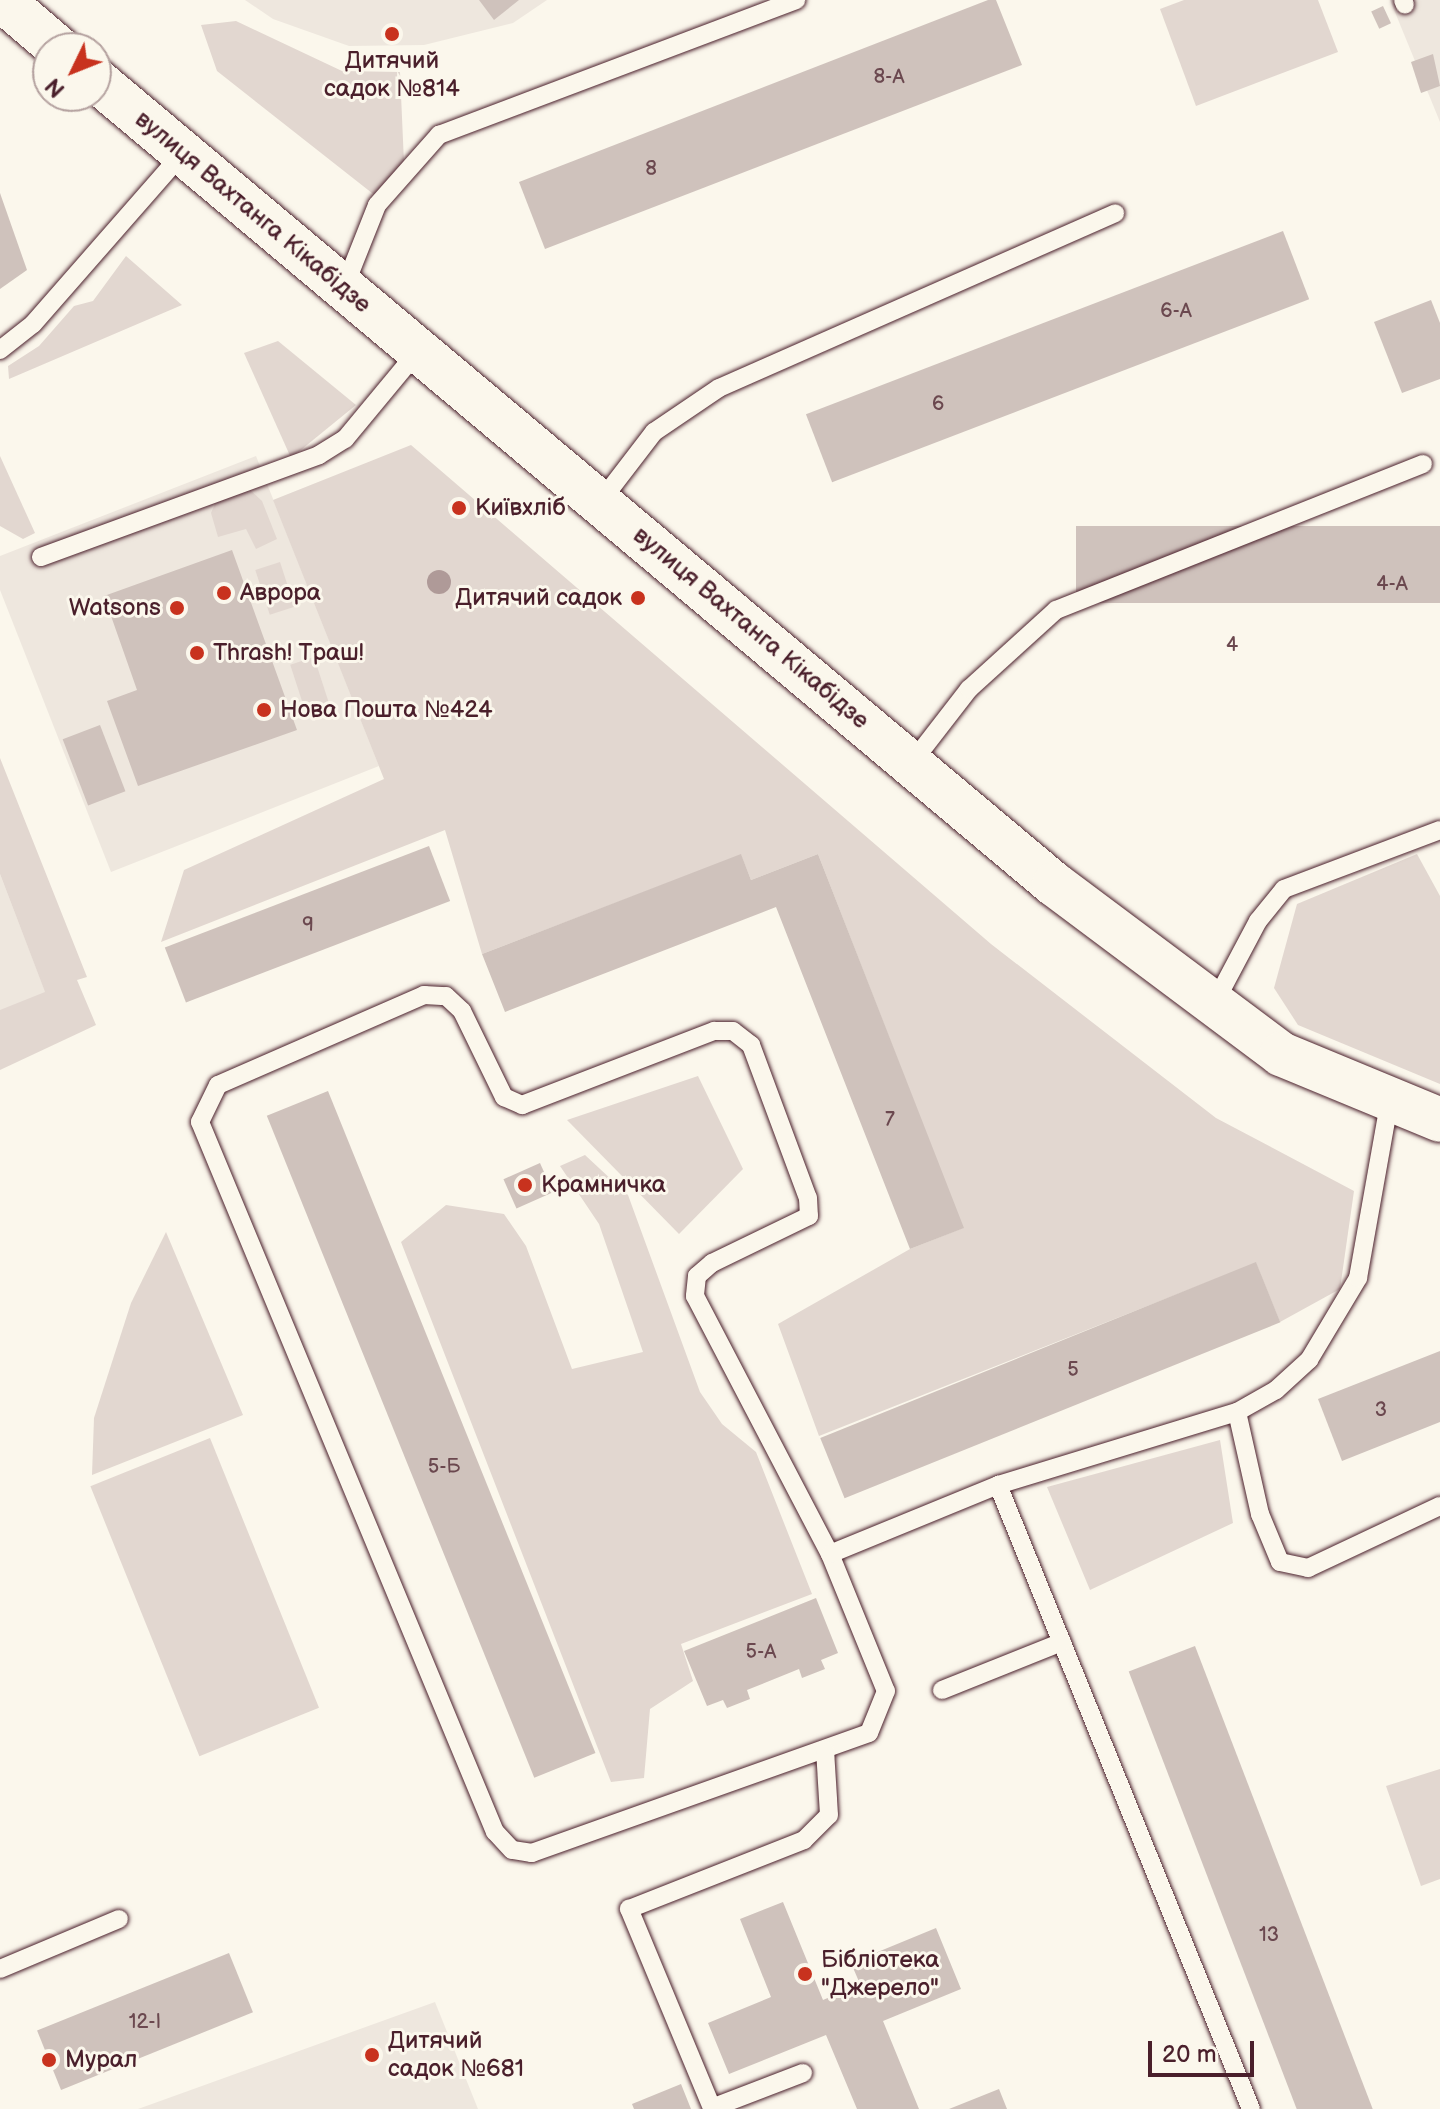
<!DOCTYPE html>
<html>
<head>
<meta charset="utf-8">
<style>
  body { margin:0 }
  #map { position:relative; width:1440px; height:2109px; overflow:hidden; background:#fbf7ec; font-family:"Balsamiq Sans",sans-serif }
  div>[style] { position:absolute }
  [style*='--x'] { left:calc(var(--x)*1px); top:calc(var(--y)*1px); width:calc(var(--w)*1px); rotate:calc(var(--a)*1deg) }
  .built>* { inset:0; background:#eee7de }
  .green>* { inset:0; background:#e2d7d0; transform-origin:0 0 }
  .building>* { inset:0; background:#cfc2bc; transform-origin:0 0 }
  .roads { filter:drop-shadow(0 0 2px #4a1f2b) drop-shadow(0 0 2px #4a1f2b) }
  .lane>* { height:18px; margin:-9px; padding:0 9px; transform-origin:9px; border-radius:9px; background:#fbf7ec }
  .secondary>* { height:44px; margin:-22px; padding:0 22px; transform-origin:22px; border-radius:22px; background:#fbf7ec }
  .trees>* { width:24px; height:24px; margin:-12px; border-radius:50%; background:#af9a98 }
  .dots>* { width:22px; height:22px; translate:-50% -50%; box-sizing:border-box; border:4px solid #fbf7ec; border-radius:50% }
  span { translate:-50% -50%; white-space:nowrap; text-align:center; line-height:1.15; -webkit-text-stroke:6px #fbf7ec; paint-order:stroke }
  .number-label { font-size:20px; color:#6b484f }
  .number-label span { -webkit-text-stroke-width:0 }
  .poi-label { font-size:24px; color:#4a1f2b }
  .left { translate:0 -50%; text-align:left }
  .right { translate:-100% -50%; text-align:right }
  .street-label { font-size:24px; color:#4a1f2b }
  .north { position:absolute; left:32px; top:32px; width:80px; height:80px; box-sizing:border-box; background:#fbf7ec; border:2px solid #b4a19f; border-radius:50%; rotate:227deg; font-size:22px; font-weight:700; line-height:32px; text-align:center; color:#4a1f2b }
  .north::after { content:''; display:block; margin:auto; width:28px; height:36px; background:#c8321e; clip-path:polygon(50% 0,100% 100%,50% 72%,0 100%) }
  .scale { position:absolute; left:1148px; top:2041px; width:106px; height:36px; box-sizing:border-box; border:4px solid #4a1f2b; border-top:0; padding-left:10px; font-size:24px; line-height:28px; white-space:nowrap; color:#4a1f2b; -webkit-text-stroke:6px #fbf7ec; paint-order:stroke }
</style>
</head>
<body>
<div id="map">
  <div class="built">
    <i style="clip-path:polygon(245px 0,547px 0,513px 23px,424px 45px,349px 46px,273px 19px)"></i>
    <i style="clip-path:polygon(1390px 0,1440px 0,1440px 122px)"></i>
    <i style="clip-path:polygon(256px 456px,379px 766px,111px 872px,0 590px,0 556px)"></i>
    <i style="clip-path:polygon(0 874px,48px 999px,0 1018px)"></i>
    <i style="clip-path:polygon(435px 2002px,478px 2109px,138px 2109px)"></i>
  </div>
  <div class="green">
    <i style="clip-path:polygon(1184px 0,1318px 0,1338px 52px,1196px 106px,1160px 9px)"></i>
    <i style="clip-path:polygon(236px 21px,342px 71px,400px 72px,404px 163px,377px 197px,217px 71px,201px 25px)"></i>
    <i style="clip-path:polygon(126px 256px,182px 305px,9px 379px,8px 366px,39px 346px,74px 306px,93px 301px)"></i>
    <i style="clip-path:polygon(278px 341px,356px 405px,291px 458px,244px 353px)"></i>
    <i style="clip-path:polygon(411px 445px,991px 944px,1216px 1118px,1354px 1191px,1340px 1289px,1280px 1322px,1256px 1263px,819px 1436px,778px 1324px,910px 1249px,963px 1228px,818px 854px,751px 880px,741px 855px,482px 954px,445px 830px,161px 942px,184px 870px,384px 779px,273px 500px)"></i>
    <i style="clip-path:polygon(0 456px,35px 533px,23px 539px,0 526px)"></i>
    <i style="clip-path:polygon(246px 486px,262px 501px,277px 539px,256px 549px,246px 529px,218px 537px,211px 513px,218px 497px)"></i>
    <i style="left:280px;top:562px;width:47px;height:26px;rotate:72deg"></i>
    <i style="left:314px;top:657px;width:47px;height:25px;rotate:72deg"></i>
    <i style="clip-path:polygon(0 758px,87px 977px,77px 980px,96px 1025px,0 1070px,0 1010px,45px 992px,0 874px)"></i>
    <i style="clip-path:polygon(1417px 854px,1440px 896px,1440px 1084px,1298px 1025px,1274px 988px,1297px 904px)"></i>
    <i style="clip-path:polygon(698px 1076px,743px 1169px,679px 1234px,567px 1120px)"></i>
    <i style="clip-path:polygon(585px 1155px,628px 1195px,700px 1392px,722px 1424px,756px 1452px,812px 1594px,681px 1644px,693px 1681px,650px 1709px,644px 1778px,611px 1782px,401px 1242px,446px 1205px,504px 1214px,526px 1246px,572px 1369px,643px 1352px,599px 1224px,560px 1166px)"></i>
    <i style="clip-path:polygon(166px 1232px,243px 1415px,92px 1475px,94px 1418px,131px 1303px)"></i>
    <i style="left:210px;top:1438px;width:291px;height:129px;rotate:68deg"></i>
    <i style="clip-path:polygon(1220px 1440px,1233px 1523px,1090px 1590px,1047px 1487px)"></i>
    <i style="clip-path:polygon(1440px 1769px,1440px 1879px,1421px 1886px,1386px 1786px)"></i>
  </div>
  <div class="building">
    <i style="clip-path:polygon(479px 0,519px 0,494px 20px)"></i>
    <i style="clip-path:polygon(988px 0,996px 0,1022px 65px,545px 249px,519px 182px)"></i>
    <i style="left:1383px;top:6px;width:19px;height:13px;rotate:65deg"></i>
    <i style="clip-path:polygon(1433px 54px,1440px 86px,1421px 93px,1411px 62px)"></i>
    <i style="clip-path:polygon(0 193px,27px 270px,0 289px)"></i>
    <i style="left:1283px;top:231px;width:73px;height:511px;rotate:69deg"></i>
    <i style="clip-path:polygon(1431px 300px,1440px 323px,1440px 379px,1402px 393px,1374px 322px)"></i>
    <i style="left:1440px;top:526px;width:77px;height:364px;rotate:90deg"></i>
    <i style="clip-path:polygon(232px 550px,297px 730px,138px 786px,107px 701px,137px 690px,104px 596px)"></i>
    <i style="left:100px;top:725px;width:71px;height:40px;rotate:69deg"></i>
    <i style="left:429px;top:846px;width:59px;height:283px;rotate:69deg"></i>
    <i style="clip-path:polygon(741px 854px,751px 880px,818px 854px,964px 1228px,910px 1249px,776px 907px,505px 1012px,482px 954px)"></i>
    <i style="left:328px;top:1091px;width:714px;height:66px;rotate:68deg"></i>
    <i style="left:540px;top:1163px;width:32px;height:40px;rotate:66deg"></i>
    <i style="left:1256px;top:1262px;width:65px;height:470px;rotate:68deg"></i>
    <i style="clip-path:polygon(1440px 1351px,1440px 1422px,1342px 1461px,1318px 1399px)"></i>
    <i style="clip-path:polygon(816px 1598px,838px 1653px,821px 1660px,825px 1669px,802px 1678px,799px 1669px,747px 1690px,750px 1699px,727px 1708px,723px 1700px,707px 1706px,684px 1651px)"></i>
    <i style="left:1195px;top:1646px;width:496px;height:71px;rotate:69deg"></i>
    <i style="clip-path:polygon(783px 1902px,823px 2000px,860px 1984px,851px 1963px,936px 1928px,961px 1989px,883px 2021px,919px 2109px,857px 2109px,826px 2035px,729px 2074px,708px 2023px,771px 1997px,740px 1919px)"></i>
    <i style="left:229px;top:1953px;width:64px;height:207px;rotate:68deg"></i>
    <i style="clip-path:polygon(681px 2084px,691px 2109px,634px 2109px,632px 2104px)"></i>
    <i style="clip-path:polygon(999px 2089px,1007px 2109px,949px 2109px)"></i>
  </div>
  <div class="roads">
    <div class="lane">
      <i style="--x:1403;--y:0;--w:5;--a:68"></i>
      <i style="--x:344;--y:288;--w:89;--a:-68.3"></i>
      <i style="--x:377;--y:205;--w:94;--a:-48.5"></i>
      <i style="--x:439;--y:135;--w:382;--a:-20.7"></i>
      <i style="--x:0;--y:350;--w:42;--a:-38.2"></i>
      <i style="--x:33;--y:324;--w:226;--a:-48.8"></i>
      <i style="--x:601;--y:501;--w:87;--a:-52.5"></i>
      <i style="--x:654;--y:432;--w:78;--a:-34.1"></i>
      <i style="--x:719;--y:388;--w:433;--a:-23.8"></i>
      <i style="--x:41;--y:557;--w:296;--a:-20.1"></i>
      <i style="--x:319;--y:455;--w:31;--a:-32"></i>
      <i style="--x:345;--y:439;--w:114;--a:-50.3"></i>
      <i style="--x:911;--y:764;--w:95;--a:-52.3"></i>
      <i style="--x:969;--y:689;--w:118;--a:-42.2"></i>
      <i style="--x:1056;--y:610;--w:395;--a:-21.7"></i>
      <i style="--x:424;--y:995;--w:22;--a:3"></i>
      <i style="--x:446;--y:996;--w:22;--a:43"></i>
      <i style="--x:462;--y:1011;--w:96;--a:64"></i>
      <i style="--x:504;--y:1097;--w:20;--a:24"></i>
      <i style="--x:522;--y:1105;--w:206;--a:-21.1"></i>
      <i style="--x:714;--y:1031;--w:19;--a:0"></i>
      <i style="--x:733;--y:1031;--w:23;--a:38"></i>
      <i style="--x:751;--y:1045;--w:163;--a:69.6"></i>
      <i style="--x:808;--y:1198;--w:18;--a:87"></i>
      <i style="--x:809;--y:1216;--w:108;--a:154.1"></i>
      <i style="--x:712;--y:1263;--w:20;--a:139"></i>
      <i style="--x:697;--y:1276;--w:20;--a:96"></i>
      <i style="--x:695;--y:1296;--w:291;--a:62.4"></i>
      <i style="--x:830;--y:1554;--w:148;--a:67.8"></i>
      <i style="--x:886;--y:1691;--w:45;--a:112"></i>
      <i style="--x:869;--y:1733;--w:358;--a:160.4"></i>
      <i style="--x:532;--y:1853;--w:20;--a:-171"></i>
      <i style="--x:512;--y:1850;--w:25;--a:-133"></i>
      <i style="--x:495;--y:1832;--w:769;--a:-112.56"></i>
      <i style="--x:200;--y:1122;--w:41;--a:-64.1"></i>
      <i style="--x:218;--y:1085;--w:225;--a:-23.6"></i>
      <i style="--x:1214;--y:1004;--w:94;--a:-62.1"></i>
      <i style="--x:1258;--y:921;--w:41;--a:-50.9"></i>
      <i style="--x:1284;--y:889;--w:167;--a:-20.7"></i>
      <i style="--x:1237;--y:1412;--w:105;--a:77.3"></i>
      <i style="--x:1260;--y:1514;--w:52;--a:67.4"></i>
      <i style="--x:1280;--y:1562;--w:29;--a:12"></i>
      <i style="--x:1308;--y:1568;--w:146;--a:-25.2"></i>
      <i style="--x:998;--y:1485;--w:673;--a:67.93"></i>
      <i style="--x:830;--y:1554;--w:182;--a:-22.3"></i>
      <i style="--x:998;--y:1485;--w:250;--a:-17"></i>
      <i style="--x:1237;--y:1412;--w:45;--a:-29.4"></i>
      <i style="--x:1276;--y:1390;--w:45;--a:-42.3"></i>
      <i style="--x:1309;--y:1360;--w:96;--a:-59.1"></i>
      <i style="--x:1358;--y:1278;--w:177;--a:-79.9"></i>
      <i style="--x:942;--y:1690;--w:129;--a:-21.8"></i>
      <i style="--x:0;--y:1969;--w:129;--a:-22.8"></i>
      <i style="--x:803;--y:2073;--w:97;--a:159"></i>
      <i style="--x:712;--y:2108;--w:216;--a:-112.6"></i>
      <i style="--x:629;--y:1909;--w:188;--a:-21.5"></i>
      <i style="--x:804;--y:1840;--w:35;--a:-45"></i>
      <i style="--x:829;--y:1815;--w:65;--a:-93.5"></i>
    </div>
    <div class="secondary">
      <i style="--x:2;--y:0;--w:74;--a:40.6"></i>
      <i style="--x:96;--y:80;--w:1251;--a:40.01"></i>
      <i style="--x:1054;--y:884;--w:284;--a:36.8"></i>
      <i style="--x:1281;--y:1054;--w:172;--a:22.5"></i>
    </div>
  </div>
  <div class="trees">
    <i style="left:439px;top:582px"></i>
  </div>
  <div class="dots">
    <i style="left:392px;top:34px;background:#c8321e"></i>
    <i style="left:459px;top:508px;background:#c8321e"></i>
    <i style="left:224px;top:593px;background:#c8321e"></i>
    <i style="left:638px;top:598px;background:#c8321e"></i>
    <i style="left:177px;top:608px;background:#c8321e"></i>
    <i style="left:197px;top:653px;background:#c8321e"></i>
    <i style="left:264px;top:710px;background:#c8321e"></i>
    <i style="left:525px;top:1185px;background:#c8321e"></i>
    <i style="left:805px;top:1974px;background:#c8321e"></i>
    <i style="left:372px;top:2055px;background:#c8321e"></i>
    <i style="left:49px;top:2060px;background:#c8321e"></i>
  </div>
  <div class="number-label">
    <span style="left:889px;top:77px">8-А</span>
    <span style="left:651px;top:169px">8</span>
    <span style="left:1176px;top:311px">6-А</span>
    <span style="left:938px;top:404px">6</span>
    <span style="left:1392px;top:584px">4-А</span>
    <span style="left:1232px;top:645px">4</span>
    <span style="left:308px;top:925px">9</span>
    <span style="left:890px;top:1120px">7</span>
    <span style="left:1073px;top:1370px">5</span>
    <span style="left:1381px;top:1410px">3</span>
    <span style="left:444px;top:1467px">5-Б</span>
    <span style="left:761px;top:1652px">5-А</span>
    <span style="left:1269px;top:1935px">13</span>
    <span style="left:145px;top:2022px">12-І</span>
  </div>
  <div class="poi-label">
    <span style="left:392px;top:75px">Дитячий<br>садок №814</span>
    <span class="left" style="left:475px;top:508px">Київхліб</span>
    <span class="left" style="left:240px;top:593px">Аврора</span>
    <span class="right" style="left:622px;top:598px">Дитячий садок</span>
    <span class="right" style="left:161px;top:608px">Watsons</span>
    <span class="left" style="left:213px;top:653px">Thrash! Траш!</span>
    <span class="left" style="left:280px;top:710px">Нова Пошта №424</span>
    <span class="left" style="left:541px;top:1185px">Крамничка</span>
    <span class="left" style="left:821px;top:1974px">Бібліотека<br>"Джерело"</span>
    <span class="left" style="left:388px;top:2055px">Дитячий<br>садок №681</span>
    <span class="left" style="left:65px;top:2060px">Мурал</span>
  </div>
  <div class="street-label">
    <span style="left:253px;top:212px;rotate:40deg">вулиця Вахтанга Кікабідзе</span>
    <span style="left:751px;top:628px;rotate:40deg">вулиця Вахтанга Кікабідзе</span>
  </div>
  <div class="north">N</div>
  <div class="scale">20 m</div>
</div>
</body>
</html>
